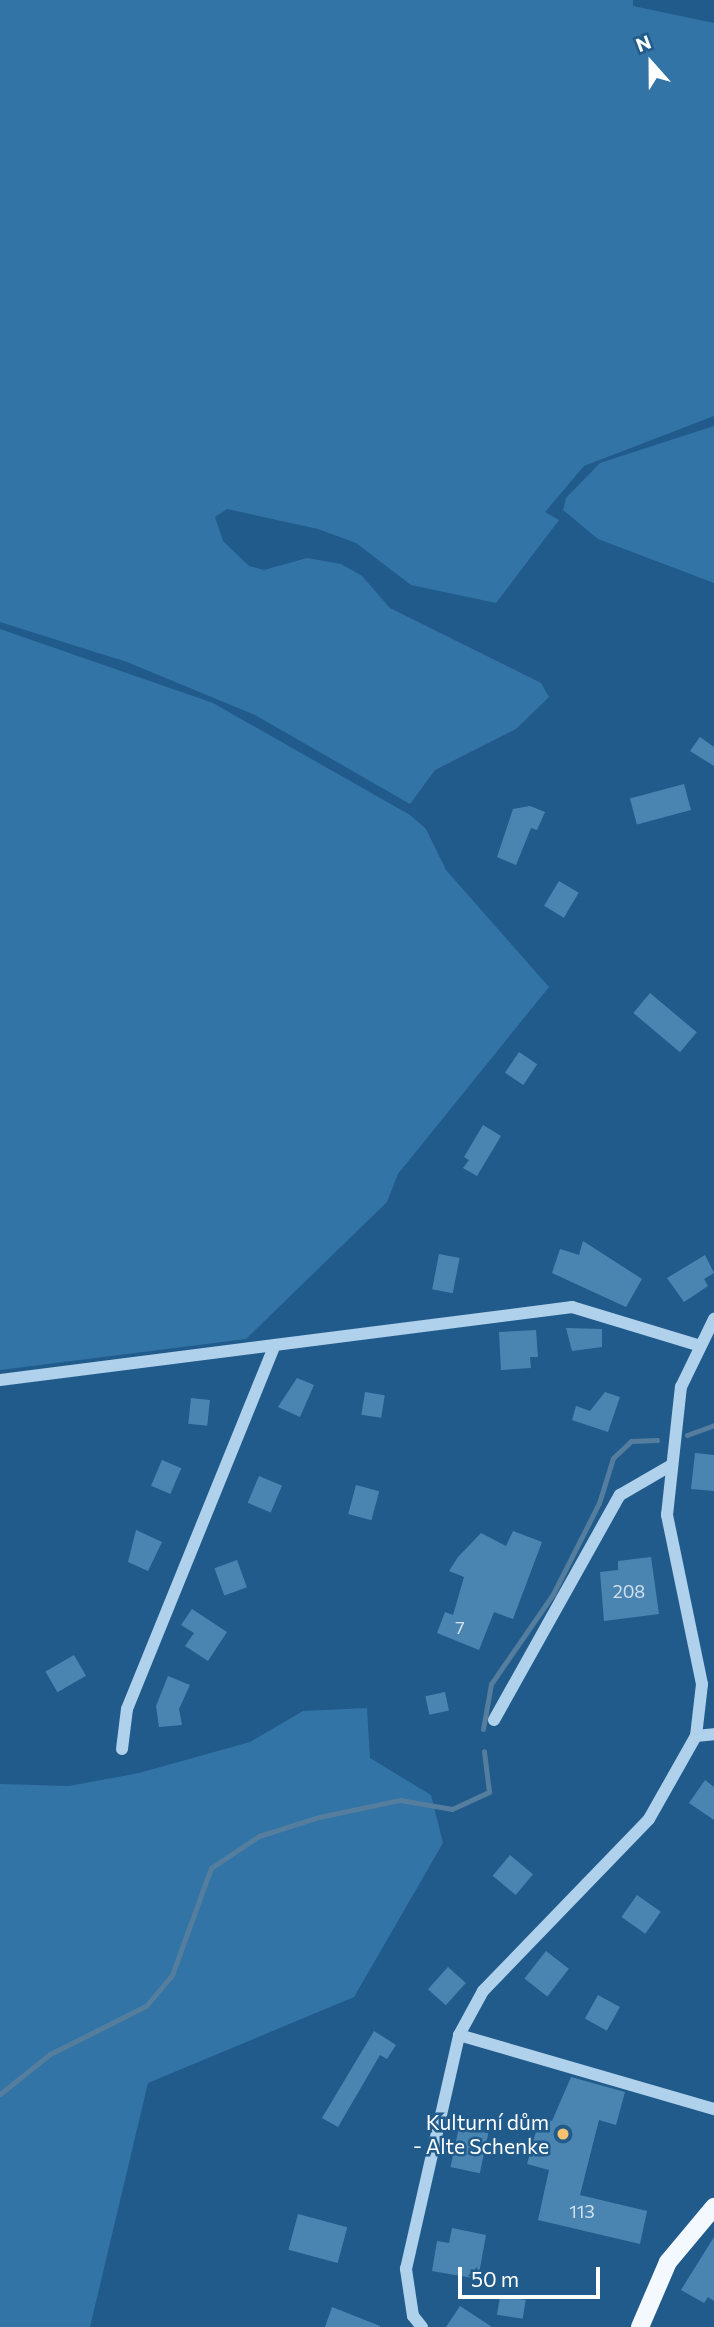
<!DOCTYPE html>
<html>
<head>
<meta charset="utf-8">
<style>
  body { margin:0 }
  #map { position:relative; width:714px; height:2327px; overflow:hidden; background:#215b8b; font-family:Commissioner,sans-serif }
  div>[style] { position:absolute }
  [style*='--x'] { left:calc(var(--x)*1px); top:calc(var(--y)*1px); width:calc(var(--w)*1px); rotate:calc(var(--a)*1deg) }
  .green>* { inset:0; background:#3274a6 }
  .stream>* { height:5px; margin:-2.5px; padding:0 2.5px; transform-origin:2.5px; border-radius:2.5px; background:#547d9e }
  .building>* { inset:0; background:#4a85b2; transform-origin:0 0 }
  .minor>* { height:12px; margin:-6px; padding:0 6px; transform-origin:6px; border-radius:6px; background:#afd1eb }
  .major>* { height:18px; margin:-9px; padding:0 9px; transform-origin:9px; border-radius:9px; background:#f3f9fe }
  .dots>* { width:19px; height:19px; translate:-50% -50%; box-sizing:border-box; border:4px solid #215b8b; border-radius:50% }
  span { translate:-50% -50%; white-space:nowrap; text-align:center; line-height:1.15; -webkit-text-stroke:5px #215b8b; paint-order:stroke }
  .number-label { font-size:18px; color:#d2e0ec }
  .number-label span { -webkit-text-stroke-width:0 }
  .poi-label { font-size:21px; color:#fff }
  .right { translate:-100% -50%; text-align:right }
  .north { position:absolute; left:616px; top:28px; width:70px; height:70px; -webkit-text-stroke:5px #215b8b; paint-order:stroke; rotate:339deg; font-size:19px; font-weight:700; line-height:28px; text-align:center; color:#fff }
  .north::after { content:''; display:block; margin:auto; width:24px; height:32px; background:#fff; clip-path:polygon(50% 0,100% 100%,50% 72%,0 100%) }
  .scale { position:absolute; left:458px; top:2267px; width:142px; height:32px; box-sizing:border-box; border:4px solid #fff; border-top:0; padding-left:9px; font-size:21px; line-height:24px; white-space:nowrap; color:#fff; -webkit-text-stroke:5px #215b8b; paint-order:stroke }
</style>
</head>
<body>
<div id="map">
  <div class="green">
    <i style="clip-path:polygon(0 0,633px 0,633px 6px,714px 23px,714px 416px,584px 466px,545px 512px,559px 520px,496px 603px,411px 585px,356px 543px,318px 529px,227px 509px,215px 517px,223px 541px,249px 566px,264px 570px,307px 558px,341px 564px,362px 576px,390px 608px,541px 683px,549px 697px,516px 729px,435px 770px,410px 804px,255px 715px,127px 662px,0 622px)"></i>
    <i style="clip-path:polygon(714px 426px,714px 583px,598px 539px,563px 510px,566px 498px,600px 463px)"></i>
    <i style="clip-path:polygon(0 629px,213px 703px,410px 815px,426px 829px,446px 870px,549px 987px,398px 1174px,387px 1202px,246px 1339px,0 1370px)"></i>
    <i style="clip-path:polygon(367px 1708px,370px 1758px,431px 1795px,443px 1843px,354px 1997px,148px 2083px,90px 2327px,0 2327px,0 1784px,69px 1786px,139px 1773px,250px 1742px,303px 1711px)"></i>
  </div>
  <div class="stream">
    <i style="--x:687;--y:1435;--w:29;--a:-20"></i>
    <i style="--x:483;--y:1729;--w:46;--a:-79.9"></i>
    <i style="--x:491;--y:1684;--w:109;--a:-55.4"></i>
    <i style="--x:553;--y:1594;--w:102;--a:-63.2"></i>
    <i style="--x:599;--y:1503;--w:47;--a:-72.7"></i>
    <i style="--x:613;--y:1458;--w:25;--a:-43"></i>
    <i style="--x:631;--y:1441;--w:26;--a:-2"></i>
    <i style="--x:0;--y:2094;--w:64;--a:-38.7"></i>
    <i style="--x:50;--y:2054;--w:107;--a:-26.6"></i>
    <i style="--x:146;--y:2006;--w:40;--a:-50"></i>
    <i style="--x:172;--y:1975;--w:114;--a:-70"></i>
    <i style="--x:211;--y:1868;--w:58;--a:-33.7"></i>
    <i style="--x:259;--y:1836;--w:63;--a:-17.6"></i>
    <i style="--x:319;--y:1817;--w:83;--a:-11.9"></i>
    <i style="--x:400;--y:1800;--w:53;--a:9.8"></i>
    <i style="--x:452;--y:1809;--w:41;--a:-24.7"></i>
    <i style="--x:489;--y:1792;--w:41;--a:-97"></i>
  </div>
  <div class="building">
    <i style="clip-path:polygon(700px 737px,714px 747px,714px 766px,690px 751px)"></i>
    <i style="left:684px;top:784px;width:27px;height:56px;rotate:75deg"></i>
    <i style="clip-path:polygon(530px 806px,545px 812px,537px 830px,531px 828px,516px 865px,497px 857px,513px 809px)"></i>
    <i style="left:559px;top:881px;width:23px;height:29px;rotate:31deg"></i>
    <i style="left:650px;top:993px;width:61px;height:26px;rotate:40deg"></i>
    <i style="left:519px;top:1052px;width:22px;height:25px;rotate:34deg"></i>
    <i style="clip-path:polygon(483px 1125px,501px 1136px,477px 1176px,463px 1168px,469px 1160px,464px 1157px)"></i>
    <i style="clip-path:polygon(583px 1241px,642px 1279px,626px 1307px,552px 1273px,560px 1249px,579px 1255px)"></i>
    <i style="left:439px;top:1254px;width:21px;height:36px;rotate:11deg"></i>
    <i style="clip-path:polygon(705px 1255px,714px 1273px,704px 1279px,708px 1286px,684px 1302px,667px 1278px)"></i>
    <i style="clip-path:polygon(566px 1328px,602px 1329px,602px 1347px,572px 1351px)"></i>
    <i style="clip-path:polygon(536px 1330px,538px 1357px,530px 1357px,531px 1368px,501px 1370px,499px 1332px)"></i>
    <i style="clip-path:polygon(297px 1378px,314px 1385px,300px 1417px,278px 1407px)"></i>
    <i style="left:365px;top:1392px;width:20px;height:23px;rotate:9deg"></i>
    <i style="clip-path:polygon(605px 1392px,620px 1397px,608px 1432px,572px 1420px,576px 1406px,590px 1411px)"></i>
    <i style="left:191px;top:1398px;width:19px;height:26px;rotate:6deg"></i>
    <i style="clip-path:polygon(695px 1453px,714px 1455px,714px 1491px,691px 1489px)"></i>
    <i style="left:162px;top:1460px;width:21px;height:28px;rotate:23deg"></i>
    <i style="left:259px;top:1476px;width:25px;height:29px;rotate:23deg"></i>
    <i style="left:356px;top:1485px;width:24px;height:30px;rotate:15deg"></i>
    <i style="clip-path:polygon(136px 1530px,162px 1542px,148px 1571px,128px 1562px)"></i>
    <i style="clip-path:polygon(513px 1531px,542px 1542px,513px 1619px,494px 1612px,479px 1650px,437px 1633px,445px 1612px,453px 1615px,464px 1577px,449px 1571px,458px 1557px,481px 1533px,506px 1546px)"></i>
    <i style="clip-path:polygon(651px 1557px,659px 1614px,604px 1621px,600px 1572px,618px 1570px,618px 1561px)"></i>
    <i style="left:237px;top:1560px;width:29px;height:24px;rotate:70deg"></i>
    <i style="clip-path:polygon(192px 1609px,227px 1632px,208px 1661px,185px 1646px,194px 1633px,181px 1625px)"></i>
    <i style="left:74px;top:1655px;width:24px;height:33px;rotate:60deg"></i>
    <i style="clip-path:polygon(168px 1676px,190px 1685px,179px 1709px,182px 1725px,159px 1727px,156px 1706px)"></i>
    <i style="left:445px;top:1692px;width:19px;height:20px;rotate:78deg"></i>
    <i style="clip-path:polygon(705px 1780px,714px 1787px,714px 1820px,689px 1803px)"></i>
    <i style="left:510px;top:1855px;width:30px;height:27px;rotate:40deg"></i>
    <i style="left:637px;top:1895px;width:29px;height:27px;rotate:35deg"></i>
    <i style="left:546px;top:1951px;width:29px;height:35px;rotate:38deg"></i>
    <i style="left:448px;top:1967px;width:24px;height:30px;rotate:42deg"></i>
    <i style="left:598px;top:1995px;width:25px;height:27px;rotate:29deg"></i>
    <i style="clip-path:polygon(374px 2031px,396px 2045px,387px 2059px,380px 2055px,338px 2127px,322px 2118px)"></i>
    <i style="clip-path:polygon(571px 2077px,625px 2092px,616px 2125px,599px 2120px,580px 2195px,647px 2211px,640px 2244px,538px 2220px,549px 2170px,527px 2164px,540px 2117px,552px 2121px)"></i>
    <i style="left:459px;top:2127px;width:30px;height:41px;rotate:12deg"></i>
    <i style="left:298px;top:2214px;width:51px;height:37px;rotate:15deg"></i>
    <i style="clip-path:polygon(452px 2228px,486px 2235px,478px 2279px,432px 2271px,437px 2241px,449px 2243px)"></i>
    <i style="clip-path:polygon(714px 2237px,714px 2301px,708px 2297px,704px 2303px,681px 2290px)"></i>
    <i style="left:500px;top:2296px;width:26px;height:19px;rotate:9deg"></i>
    <i style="clip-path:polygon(460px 2306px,492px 2327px,446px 2327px)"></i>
    <i style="clip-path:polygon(332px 2307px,380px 2326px,380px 2327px,325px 2327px)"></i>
  </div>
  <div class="minor">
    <i style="--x:0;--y:1380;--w:577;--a:-7.27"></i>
    <i style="--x:572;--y:1307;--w:131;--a:16.9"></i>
    <i style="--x:494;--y:1720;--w:258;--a:-60.8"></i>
    <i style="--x:620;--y:1495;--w:58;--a:-30.1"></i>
    <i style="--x:696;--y:1736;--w:18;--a:-6"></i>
    <i style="--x:122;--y:1749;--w:40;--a:-82.9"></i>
    <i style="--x:127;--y:1709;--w:388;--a:-67.9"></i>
    <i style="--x:459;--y:2035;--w:266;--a:16.2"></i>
    <i style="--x:422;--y:2327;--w:14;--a:-129"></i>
    <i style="--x:413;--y:2316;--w:48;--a:-98.5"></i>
    <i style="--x:406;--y:2269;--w:240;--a:-77.2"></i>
    <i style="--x:459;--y:2035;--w:50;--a:-61.4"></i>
    <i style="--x:483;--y:1991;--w:239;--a:-46"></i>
    <i style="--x:649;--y:1819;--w:95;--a:-60.5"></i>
    <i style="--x:696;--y:1736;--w:52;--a:-83.4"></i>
    <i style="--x:702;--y:1684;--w:173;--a:-101.7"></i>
    <i style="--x:667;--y:1515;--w:129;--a:-83.8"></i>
    <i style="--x:681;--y:1387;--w:76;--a:-64.1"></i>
  </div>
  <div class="major">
    <i style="--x:640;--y:2327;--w:71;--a:-66.7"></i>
    <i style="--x:668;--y:2262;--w:72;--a:-50.1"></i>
  </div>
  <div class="dots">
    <i style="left:563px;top:2134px;background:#f7c170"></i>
  </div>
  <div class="number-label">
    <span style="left:629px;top:1591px">208</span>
    <span style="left:460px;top:1627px">7</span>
    <span style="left:582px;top:2211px">113</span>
  </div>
  <div class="poi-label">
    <span class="right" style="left:549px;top:2134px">Kulturní dům<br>- Alte Schenke</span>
  </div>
  <div class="north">N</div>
  <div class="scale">50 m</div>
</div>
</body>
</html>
